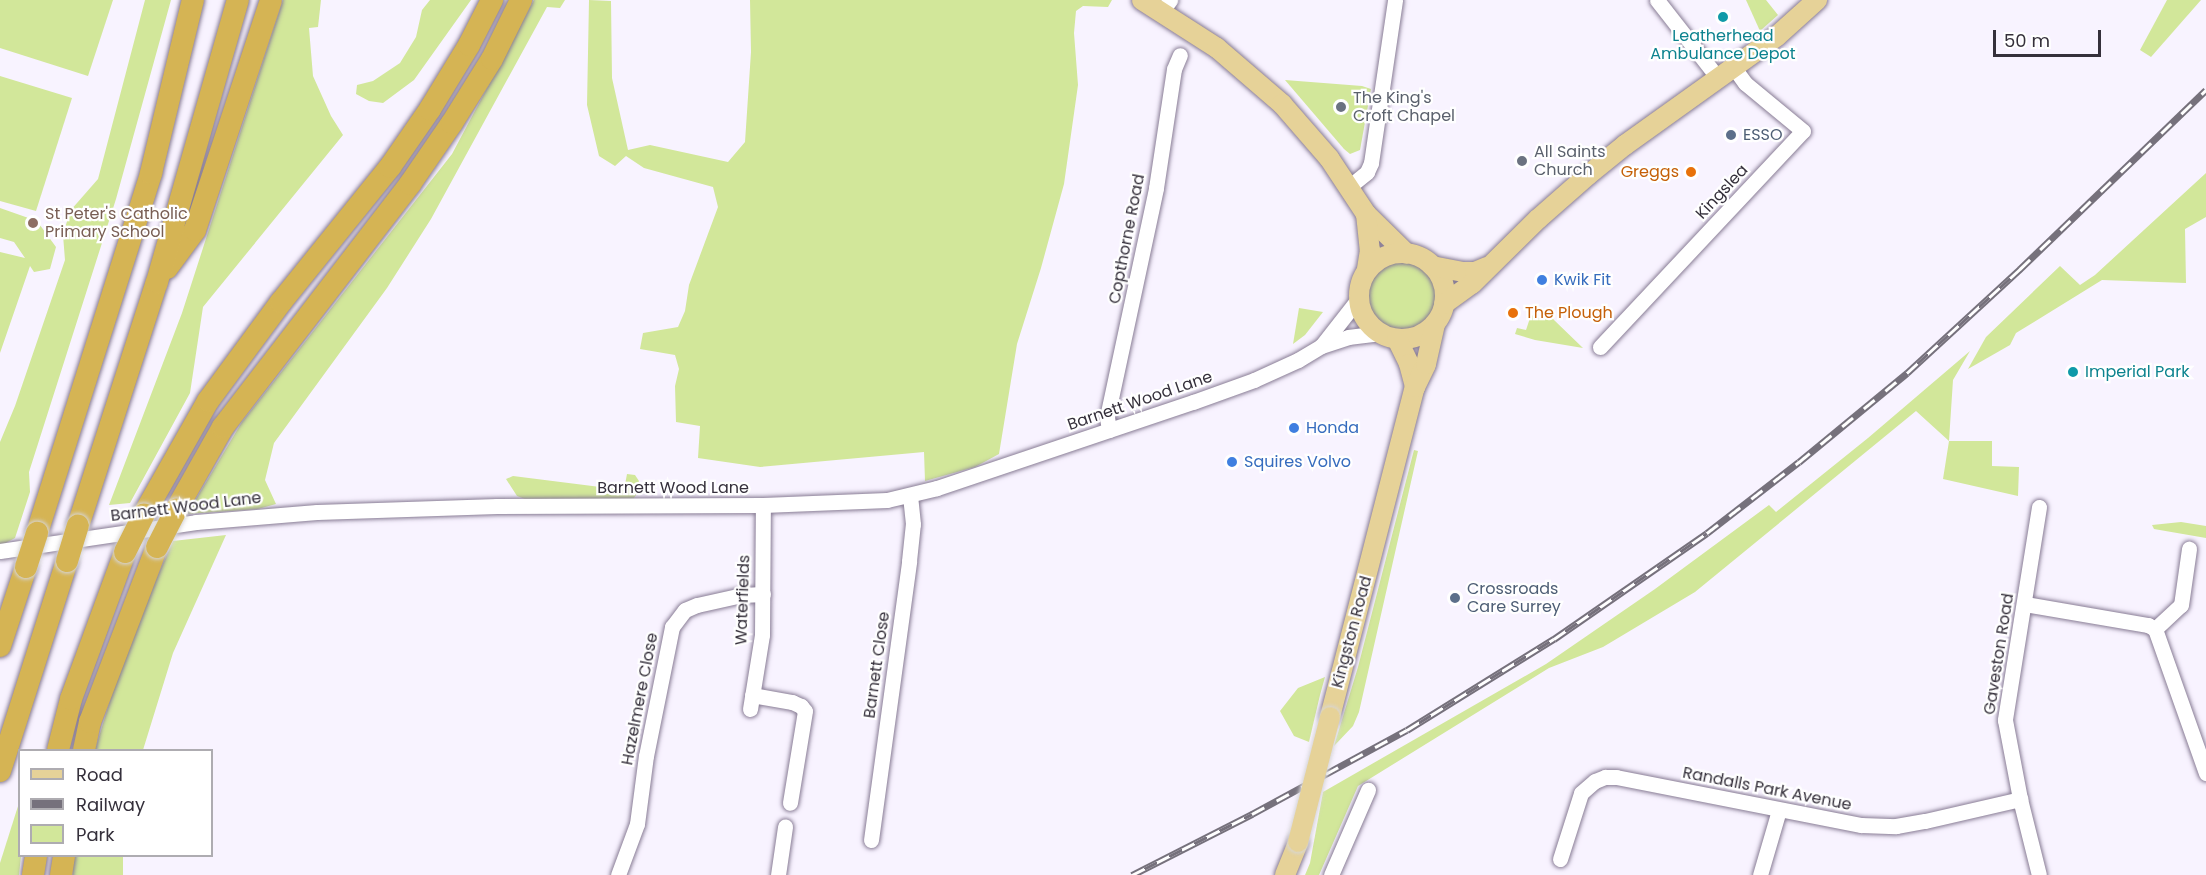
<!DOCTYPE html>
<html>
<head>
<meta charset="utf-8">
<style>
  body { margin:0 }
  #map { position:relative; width:2206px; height:875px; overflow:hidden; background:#f8f3ff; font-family:Poppins,sans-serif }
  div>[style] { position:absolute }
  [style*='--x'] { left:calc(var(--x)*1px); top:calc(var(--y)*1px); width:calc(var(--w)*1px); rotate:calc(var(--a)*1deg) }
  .green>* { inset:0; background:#d2e79a; transform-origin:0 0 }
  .round { border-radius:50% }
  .roads { filter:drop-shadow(0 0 2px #887c95) drop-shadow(0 0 2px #887c95) }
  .minor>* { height:15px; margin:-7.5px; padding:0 7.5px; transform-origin:7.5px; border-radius:7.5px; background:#fff }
  .major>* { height:20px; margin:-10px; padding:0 10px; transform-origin:10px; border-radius:10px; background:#e6d298 }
  .major>.ring { margin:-10px; padding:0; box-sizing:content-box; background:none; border:20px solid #e6d298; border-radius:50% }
  .highway>* { height:22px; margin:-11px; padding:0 11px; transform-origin:11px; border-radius:11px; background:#d5b454 }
  .rail>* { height:7px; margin-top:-3.5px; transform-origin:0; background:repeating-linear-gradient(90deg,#fff 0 14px,#76717c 0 28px); box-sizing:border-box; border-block:2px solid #76717c }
  .bridges { filter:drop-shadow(0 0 2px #d7d6d8) drop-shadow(0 0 2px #d7d6d8) }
  .major-bridge>* { height:20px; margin:-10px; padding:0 10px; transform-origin:10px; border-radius:10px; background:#e6d298 }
  .highway-bridge>* { height:22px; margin:-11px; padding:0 11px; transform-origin:11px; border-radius:11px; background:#d5b454 }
  .dots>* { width:16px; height:16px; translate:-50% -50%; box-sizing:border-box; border:3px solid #fff; border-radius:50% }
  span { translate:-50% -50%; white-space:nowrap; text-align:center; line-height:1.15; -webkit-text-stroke:4.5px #fff; paint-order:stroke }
  .culture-label { font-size:16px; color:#0d838f }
  .left { translate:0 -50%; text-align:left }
  .worship-label { font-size:16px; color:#5b616d }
  .service-label { font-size:16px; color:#4e5e75 }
  .food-label { font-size:16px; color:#c56008 }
  .right { translate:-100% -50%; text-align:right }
  .street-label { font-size:16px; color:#35303b }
  .education-label { font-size:16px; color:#785e54 }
  .shop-label { font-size:16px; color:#366cbe }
  .legend { position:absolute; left:18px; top:749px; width:195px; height:108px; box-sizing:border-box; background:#fff; border:2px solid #aeacb1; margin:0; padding:8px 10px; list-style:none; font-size:18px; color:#35303b }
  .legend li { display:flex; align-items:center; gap:12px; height:30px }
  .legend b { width:30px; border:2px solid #aeacb1 }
  .scale { position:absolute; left:1993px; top:30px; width:108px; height:27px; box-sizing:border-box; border:3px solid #35303b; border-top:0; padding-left:8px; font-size:18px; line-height:21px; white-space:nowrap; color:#35303b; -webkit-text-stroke:4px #fff; paint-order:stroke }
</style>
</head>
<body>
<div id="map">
  <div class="green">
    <i style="clip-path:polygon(0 0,113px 0,88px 76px,0 48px)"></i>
    <i style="clip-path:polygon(145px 0,171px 0,116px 199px,29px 472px,30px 492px,15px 538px,0 546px,0 442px,15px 406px,65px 260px,63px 235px,70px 211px,98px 179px)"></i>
    <i style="clip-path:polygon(283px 0,321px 0,318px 27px,309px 28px,313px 76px,331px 116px,343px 135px,203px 307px,190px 393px,130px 503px,109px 505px,182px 313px)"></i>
    <i style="clip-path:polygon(430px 0,471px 0,414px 80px,383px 103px,369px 101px,356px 94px,357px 85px,373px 81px,400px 63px,416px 37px,422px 10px)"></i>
    <i style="clip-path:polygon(534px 0,565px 0,560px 8px,547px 7px,431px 219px,387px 288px,274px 443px,265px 480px,276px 504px,258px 509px,187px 514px,242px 422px,452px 154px)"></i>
    <i style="clip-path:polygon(589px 0,611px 1px,612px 78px,628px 150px,650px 145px,728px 162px,745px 142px,751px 52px,750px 0,1112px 0,1108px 7px,1083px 6px,1076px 11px,1074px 33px,1078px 85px,1064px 184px,1041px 268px,1017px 344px,999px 454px,975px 467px,925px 481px,924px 452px,760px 467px,698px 458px,700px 426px,676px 422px,675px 386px,679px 369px,675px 355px,640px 349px,643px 333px,678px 327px,685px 311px,689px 285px,718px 207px,713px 187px,644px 168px,626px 156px,615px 166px,599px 156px,587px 105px)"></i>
    <i style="clip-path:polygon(1746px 0,1766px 0,1778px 15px,1760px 31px)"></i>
    <i style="clip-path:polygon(2167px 0,2201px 0,2151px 57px,2140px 50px)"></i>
    <i style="clip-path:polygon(0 76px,72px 98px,36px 211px,0 201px)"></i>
    <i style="clip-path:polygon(1285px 80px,1362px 86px,1371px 89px,1360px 150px,1350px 154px,1344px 149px)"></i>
    <i style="clip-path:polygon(2206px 173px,2206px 217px,2185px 229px,2186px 283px,2102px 280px,2016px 333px,2010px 345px,1968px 369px,1986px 337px,2060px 266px,2080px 285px,2095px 275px)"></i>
    <i style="clip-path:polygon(0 208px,37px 221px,56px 247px,50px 269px,34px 272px,30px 266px,0 353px,0 252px,25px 258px,14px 242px,0 238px)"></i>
    <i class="round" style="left:1367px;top:261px;width:70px;height:70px"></i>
    <i style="clip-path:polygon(1299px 308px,1323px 312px,1305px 335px,1293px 344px)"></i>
    <i style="clip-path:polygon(1546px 310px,1554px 320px,1583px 348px,1535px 340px,1515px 334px,1517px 328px,1526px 330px,1531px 315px,1542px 319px)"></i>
    <i style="clip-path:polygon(1970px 351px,1953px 380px,1949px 441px,1992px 441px,1992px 466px,2019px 467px,2018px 496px,1943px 479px,1949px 441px,1916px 411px,1695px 592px,1603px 647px,1549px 668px,1358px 786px,1319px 875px,1305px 875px,1310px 863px,1323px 792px,1546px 664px,1655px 589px,1769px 505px,1776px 512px,1868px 438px)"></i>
    <i style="clip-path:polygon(1414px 450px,1418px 451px,1359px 712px,1353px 726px,1334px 746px,1358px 667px)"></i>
    <i style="clip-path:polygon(627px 474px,635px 475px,639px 481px,638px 492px,632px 501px,533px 502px,517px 496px,506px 479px,513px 476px,624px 490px)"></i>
    <i style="clip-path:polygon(2181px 522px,2206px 526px,2206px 538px,2154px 529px,2152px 525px)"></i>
    <i style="clip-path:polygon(226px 535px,173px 653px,143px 750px,95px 750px,126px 648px,173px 541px)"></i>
    <i style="clip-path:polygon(1325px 677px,1320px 695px,1309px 742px,1294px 736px,1280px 711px,1298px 688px)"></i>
    <i style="clip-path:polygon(19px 803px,21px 856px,19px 875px,0 875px,0 863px)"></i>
    <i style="left:73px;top:856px;width:50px;height:19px"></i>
  </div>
  <div class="roads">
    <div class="minor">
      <i style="--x:1657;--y:0;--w:99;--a:52"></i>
      <i style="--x:1162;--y:11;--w:14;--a:-54"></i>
      <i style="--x:1350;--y:186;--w:22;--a:-39"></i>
      <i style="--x:1367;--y:172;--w:10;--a:-66"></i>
      <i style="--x:1371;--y:163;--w:165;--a:-81.6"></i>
      <i style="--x:1323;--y:344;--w:58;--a:-52"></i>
      <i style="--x:1600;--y:347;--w:296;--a:-46.8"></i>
      <i style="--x:1803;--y:131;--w:75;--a:-140.4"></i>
      <i style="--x:1745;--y:83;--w:19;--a:-126"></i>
      <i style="--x:1109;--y:430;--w:13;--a:-99"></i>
      <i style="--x:1107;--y:417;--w:234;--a:-77.9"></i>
      <i style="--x:1156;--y:188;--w:120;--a:-81.4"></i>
      <i style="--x:1174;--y:69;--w:15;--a:-67"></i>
      <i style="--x:2039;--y:507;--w:216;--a:99.1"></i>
      <i style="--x:2005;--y:720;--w:80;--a:79.2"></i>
      <i style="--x:2020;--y:799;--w:78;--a:76"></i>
      <i style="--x:0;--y:551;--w:198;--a:-8.4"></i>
      <i style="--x:196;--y:522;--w:121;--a:-4.7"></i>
      <i style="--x:317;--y:512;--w:180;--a:-1.9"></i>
      <i style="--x:497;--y:506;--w:266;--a:-0.2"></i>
      <i style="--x:763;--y:505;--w:124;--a:-2.3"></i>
      <i style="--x:887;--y:500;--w:51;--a:-13.5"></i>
      <i style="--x:937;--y:488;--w:270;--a:-18.6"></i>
      <i style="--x:1193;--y:402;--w:65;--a:-19.8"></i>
      <i style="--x:1254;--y:380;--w:48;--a:-24.4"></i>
      <i style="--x:1298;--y:360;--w:27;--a:-31"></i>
      <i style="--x:1321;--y:346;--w:28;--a:-18"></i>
      <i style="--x:1348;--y:337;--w:31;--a:-7"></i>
      <i style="--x:2025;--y:604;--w:125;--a:9.7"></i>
      <i style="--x:2148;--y:625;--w:8;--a:30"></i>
      <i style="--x:2155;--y:629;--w:153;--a:70.5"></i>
      <i style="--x:2155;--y:629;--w:35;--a:-43"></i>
      <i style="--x:2181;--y:605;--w:57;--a:-81.9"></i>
      <i style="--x:752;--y:695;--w:41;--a:9.9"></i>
      <i style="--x:792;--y:702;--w:10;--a:24"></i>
      <i style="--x:801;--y:706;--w:6;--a:51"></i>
      <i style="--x:805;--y:711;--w:93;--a:99.3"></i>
      <i style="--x:750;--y:709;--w:75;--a:-80.8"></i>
      <i style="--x:762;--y:635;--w:130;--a:-89.6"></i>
      <i style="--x:871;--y:840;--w:282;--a:-82.2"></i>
      <i style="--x:909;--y:561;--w:37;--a:-84"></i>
      <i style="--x:913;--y:524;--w:29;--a:-96"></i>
      <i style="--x:1560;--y:859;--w:69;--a:-72.3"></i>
      <i style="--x:1581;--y:793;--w:18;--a:-41"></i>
      <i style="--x:1595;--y:781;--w:11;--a:-22"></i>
      <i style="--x:1605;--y:777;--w:11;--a:0"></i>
      <i style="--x:1616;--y:777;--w:250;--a:11.1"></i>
      <i style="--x:1861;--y:825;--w:35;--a:2"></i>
      <i style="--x:1896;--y:826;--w:29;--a:-10"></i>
      <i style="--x:1925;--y:821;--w:98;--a:-13"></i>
      <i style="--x:618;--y:875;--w:54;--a:-69.6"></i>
      <i style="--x:637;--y:824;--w:69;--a:-82.5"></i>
      <i style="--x:646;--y:756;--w:132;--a:-78.6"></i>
      <i style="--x:672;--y:627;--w:21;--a:-53"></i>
      <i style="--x:685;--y:610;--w:13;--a:-23"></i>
      <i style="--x:697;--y:605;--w:46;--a:-12.5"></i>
      <i style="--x:742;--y:595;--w:21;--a:-3"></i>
      <i style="--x:778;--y:875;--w:49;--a:-81.7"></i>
      <i style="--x:1331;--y:875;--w:93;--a:-66.5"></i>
      <i style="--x:1760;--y:875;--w:68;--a:-73.7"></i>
    </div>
    <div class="major">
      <i style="--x:1142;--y:0;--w:89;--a:32.6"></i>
      <i style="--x:1217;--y:48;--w:86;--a:40.7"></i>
      <i style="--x:1282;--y:104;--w:72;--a:49"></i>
      <i style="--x:1329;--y:158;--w:67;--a:56.5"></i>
      <i style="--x:1366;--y:214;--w:57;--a:44.3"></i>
      <i style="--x:1366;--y:214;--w:36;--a:84"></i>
      <i style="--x:1370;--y:250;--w:20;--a:99"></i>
      <i class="ring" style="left:1359px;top:253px;width:66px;height:66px"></i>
      <i style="--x:1432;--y:266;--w:33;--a:11"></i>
      <i style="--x:1464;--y:272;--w:11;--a:0"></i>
      <i style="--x:1475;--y:272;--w:13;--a:-23"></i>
      <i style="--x:1444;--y:304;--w:34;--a:-36"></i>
      <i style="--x:1472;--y:284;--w:93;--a:-44.6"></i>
      <i style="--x:1538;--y:219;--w:67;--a:-41.3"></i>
      <i style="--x:1588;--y:175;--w:48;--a:-39"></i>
      <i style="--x:1625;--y:145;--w:187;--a:-35.6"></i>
      <i style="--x:1777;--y:36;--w:54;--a:-42"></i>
      <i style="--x:1397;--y:339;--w:28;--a:64"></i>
      <i style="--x:1409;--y:364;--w:24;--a:75"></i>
      <i style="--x:1330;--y:717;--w:341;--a:-75.6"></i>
      <i style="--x:1415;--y:387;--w:25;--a:-64"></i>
      <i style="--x:1426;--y:364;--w:41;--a:-77.3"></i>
      <i style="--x:1285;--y:875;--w:35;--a:-68"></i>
    </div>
    <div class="highway">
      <i style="--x:167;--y:268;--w:47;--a:-53.6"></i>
      <i style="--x:195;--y:230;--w:242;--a:-71.7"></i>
      <i style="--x:176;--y:510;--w:95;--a:-60.5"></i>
      <i style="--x:223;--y:427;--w:307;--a:-52.4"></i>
      <i style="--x:410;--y:184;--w:74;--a:-55.5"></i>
      <i style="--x:452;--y:123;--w:75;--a:-58"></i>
      <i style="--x:492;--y:59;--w:66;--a:-63.8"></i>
      <i style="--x:144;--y:514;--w:130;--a:-60.5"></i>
      <i style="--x:208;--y:401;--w:123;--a:-53.6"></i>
      <i style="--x:281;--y:302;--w:174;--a:-51.1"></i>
      <i style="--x:390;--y:167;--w:70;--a:-55.4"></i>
      <i style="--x:430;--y:109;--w:75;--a:-58.6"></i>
      <i style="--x:469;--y:45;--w:51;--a:-62.9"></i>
      <i style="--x:78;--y:526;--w:256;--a:-72.1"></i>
      <i style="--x:157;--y:282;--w:293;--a:-74"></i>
      <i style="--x:37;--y:533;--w:378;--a:-72.4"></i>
      <i style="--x:151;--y:173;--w:178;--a:-76.4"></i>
      <i style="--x:0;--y:646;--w:83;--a:-71.8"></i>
      <i style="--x:58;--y:750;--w:53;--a:-75.7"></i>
      <i style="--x:71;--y:699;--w:157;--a:-69.8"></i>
      <i style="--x:84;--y:750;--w:29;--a:-78"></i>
      <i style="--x:90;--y:722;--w:187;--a:-69.1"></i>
      <i style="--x:0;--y:771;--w:220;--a:-72.3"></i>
      <i style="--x:33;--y:875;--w:19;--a:-81"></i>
      <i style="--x:61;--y:875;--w:19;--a:-81"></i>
    </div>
  </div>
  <div class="rail">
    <i style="--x:1132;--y:875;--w:135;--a:-26.9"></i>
    <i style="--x:1252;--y:814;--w:176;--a:-28.5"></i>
    <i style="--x:1407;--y:730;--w:173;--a:-31.8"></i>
    <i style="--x:1554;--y:639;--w:186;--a:-34.7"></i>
    <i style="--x:1707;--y:533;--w:116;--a:-37.7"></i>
    <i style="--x:1799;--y:462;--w:140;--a:-39.5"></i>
    <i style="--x:1907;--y:373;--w:154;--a:-42.6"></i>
    <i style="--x:2020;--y:269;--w:258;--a:-43.9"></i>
  </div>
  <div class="bridges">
    <div class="major-bridge">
      <i style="--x:1298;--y:842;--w:129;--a:-75.6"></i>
    </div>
    <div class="highway-bridge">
      <i style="--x:157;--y:547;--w:42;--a:-62.8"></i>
      <i style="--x:125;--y:552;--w:42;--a:-63.4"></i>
      <i style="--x:67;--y:561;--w:37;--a:-73"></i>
      <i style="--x:26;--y:567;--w:36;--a:-72"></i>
    </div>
  </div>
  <div class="dots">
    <i style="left:1723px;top:17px;background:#0f9aa8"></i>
    <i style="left:1341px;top:107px;background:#6b7280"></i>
    <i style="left:1731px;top:135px;background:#5c6f8a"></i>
    <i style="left:1522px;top:161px;background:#6b7280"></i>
    <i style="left:1691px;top:172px;background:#e8710a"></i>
    <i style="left:33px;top:223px;background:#8d6e63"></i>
    <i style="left:1542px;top:280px;background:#3f7fe0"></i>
    <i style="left:1513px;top:313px;background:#e8710a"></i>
    <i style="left:2073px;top:372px;background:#0f9aa8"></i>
    <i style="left:1294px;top:428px;background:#3f7fe0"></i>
    <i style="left:1232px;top:462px;background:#3f7fe0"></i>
    <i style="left:1455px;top:598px;background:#5c6f8a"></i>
  </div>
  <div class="culture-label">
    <span style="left:1723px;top:45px">Leatherhead<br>Ambulance Depot</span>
    <span class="left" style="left:2085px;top:372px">Imperial Park</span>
  </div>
  <div class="worship-label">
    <span class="left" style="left:1353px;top:107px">The King's<br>Croft Chapel</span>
    <span class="left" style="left:1534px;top:161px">All Saints<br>Church</span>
  </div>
  <div class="service-label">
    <span class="left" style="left:1743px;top:135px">ESSO</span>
    <span class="left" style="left:1467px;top:598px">Crossroads<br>Care Surrey</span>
  </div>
  <div class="food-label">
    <span class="right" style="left:1679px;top:172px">Greggs</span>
    <span class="left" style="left:1525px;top:313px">The Plough</span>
  </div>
  <div class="street-label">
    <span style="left:1722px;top:192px;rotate:-47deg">Kingslea</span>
    <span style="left:1127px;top:239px;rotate:-79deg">Copthorne Road</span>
    <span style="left:1140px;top:401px;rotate:-19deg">Barnett Wood Lane</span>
    <span style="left:673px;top:488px">Barnett Wood Lane</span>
    <span style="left:186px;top:507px;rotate:-7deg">Barnett Wood Lane</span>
    <span style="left:743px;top:600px;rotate:-88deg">Waterfields</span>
    <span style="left:1352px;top:632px;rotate:-75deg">Kingston Road</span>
    <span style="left:1999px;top:654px;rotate:-81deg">Gaveston Road</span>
    <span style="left:877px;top:665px;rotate:-82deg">Barnett Close</span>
    <span style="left:640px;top:699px;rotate:-79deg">Hazelmere Close</span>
    <span style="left:1767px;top:789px;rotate:11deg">Randalls Park Avenue</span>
  </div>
  <div class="education-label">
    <span class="left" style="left:45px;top:223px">St Peter's Catholic<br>Primary School</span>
  </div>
  <div class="shop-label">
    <span class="left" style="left:1554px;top:280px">Kwik Fit</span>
    <span class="left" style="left:1306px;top:428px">Honda</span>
    <span class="left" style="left:1244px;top:462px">Squires Volvo</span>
  </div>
  <ul class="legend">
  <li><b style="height:8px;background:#e6d298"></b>Road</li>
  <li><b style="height:8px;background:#76717c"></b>Railway</li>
  <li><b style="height:16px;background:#d2e79a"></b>Park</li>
  </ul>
  <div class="scale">50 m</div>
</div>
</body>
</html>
